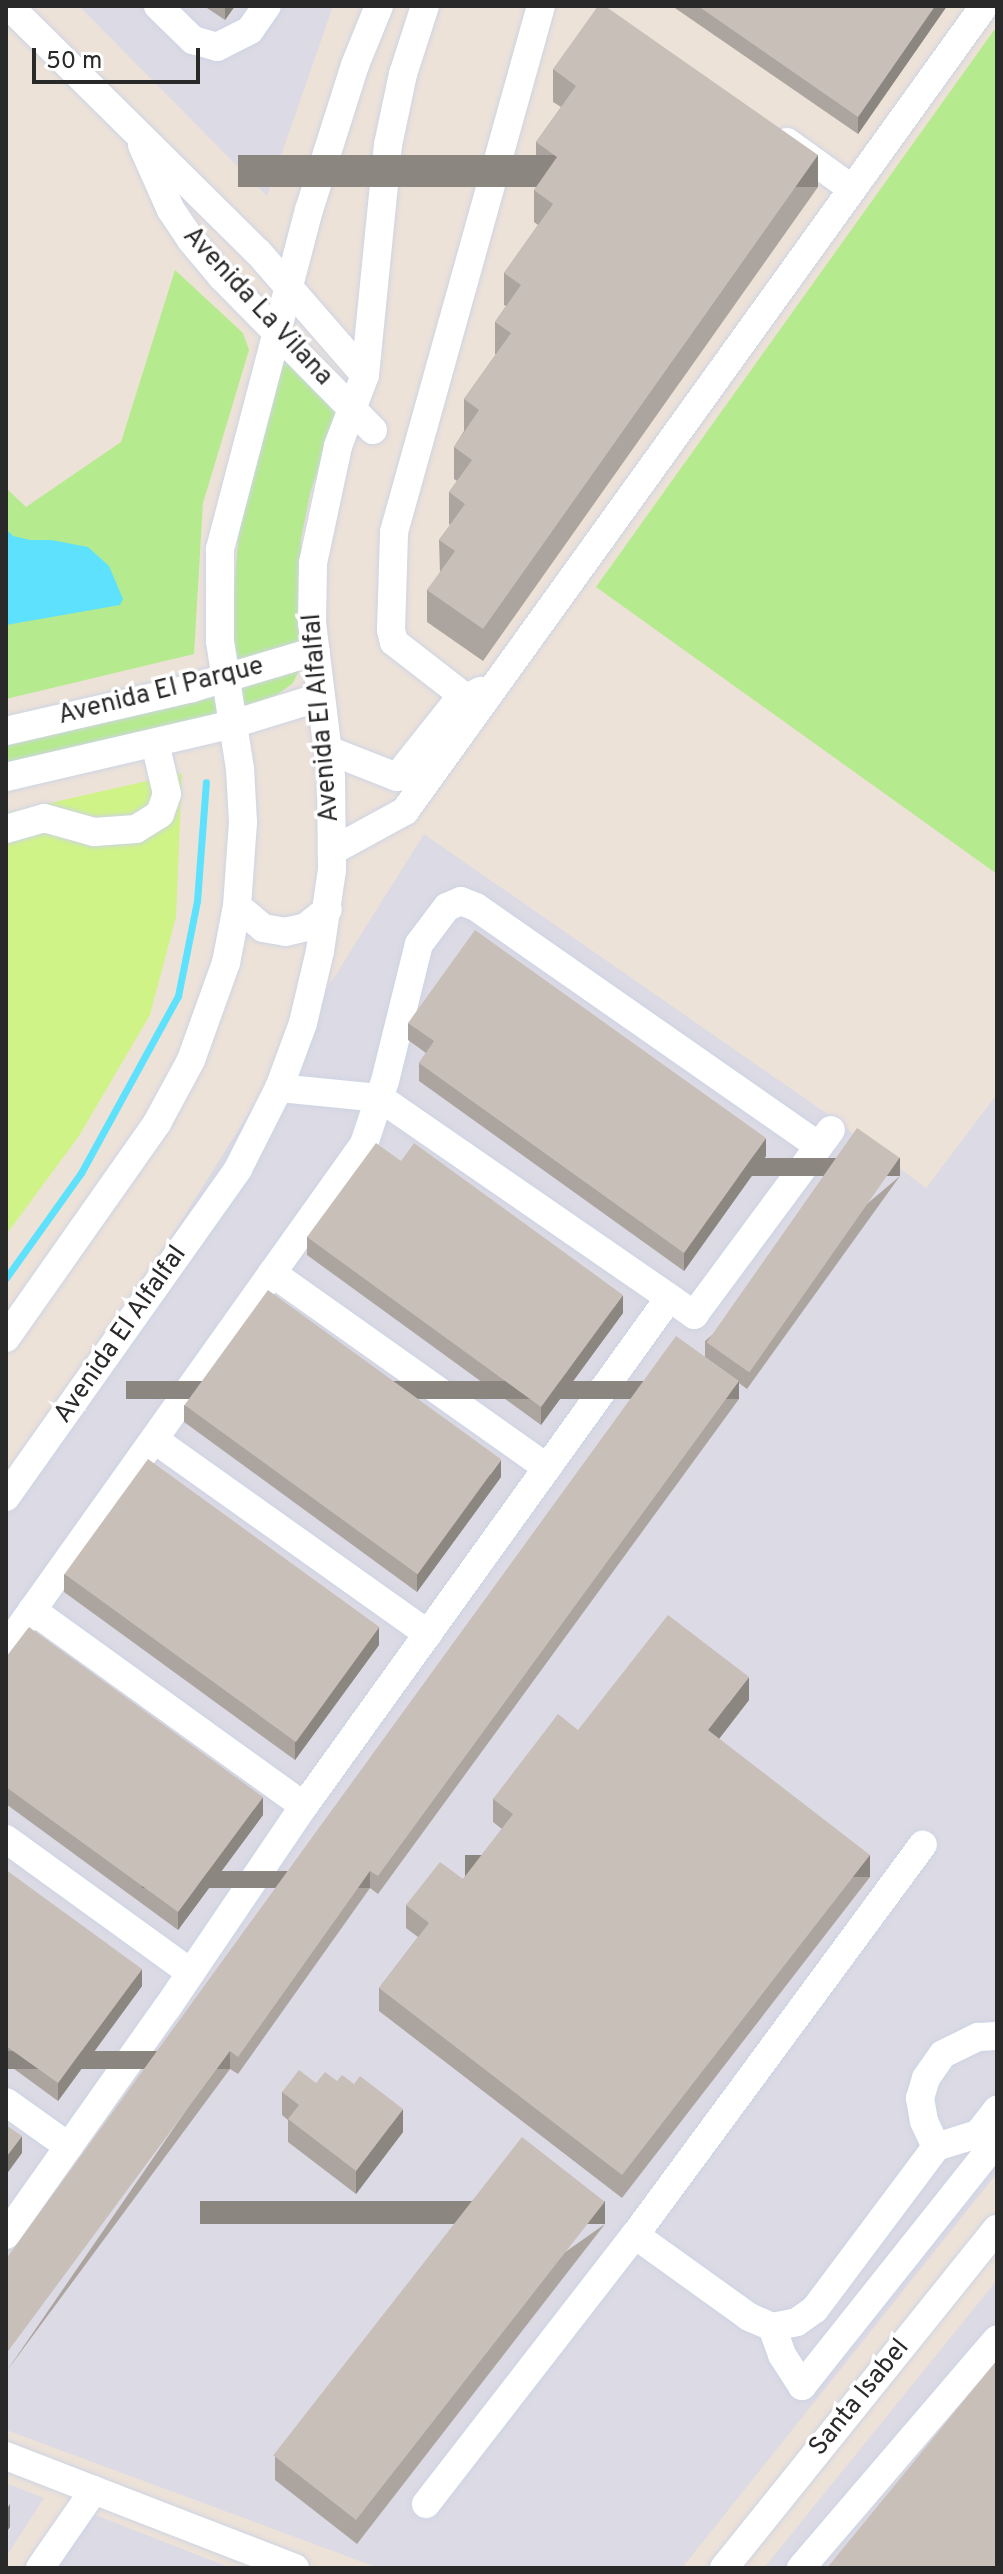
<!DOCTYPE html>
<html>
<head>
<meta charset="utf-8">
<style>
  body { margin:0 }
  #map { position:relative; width:1003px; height:2574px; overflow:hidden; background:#ede2d8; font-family:Overpass,sans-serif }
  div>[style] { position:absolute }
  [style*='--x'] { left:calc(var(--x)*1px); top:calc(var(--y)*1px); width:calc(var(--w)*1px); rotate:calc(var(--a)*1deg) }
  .industrial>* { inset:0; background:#dcdae4 }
  .green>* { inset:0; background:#b6ea8e }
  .pitch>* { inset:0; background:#d0f388 }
  .water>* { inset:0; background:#5ee1fc }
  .stream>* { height:7px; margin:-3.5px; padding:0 3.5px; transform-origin:3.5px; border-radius:3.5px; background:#5ee1fc }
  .roads { filter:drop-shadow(0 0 2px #cdd4e4) drop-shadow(0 0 2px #cdd4e4) }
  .minor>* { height:28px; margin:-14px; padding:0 14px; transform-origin:14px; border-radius:14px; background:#fff }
  .wall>* { inset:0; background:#aca49e }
  .shaded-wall>* { inset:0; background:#8c8681; transform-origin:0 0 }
  .building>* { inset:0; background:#c8bfb8; transform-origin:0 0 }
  span { translate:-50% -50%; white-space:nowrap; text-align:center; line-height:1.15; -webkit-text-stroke:7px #fff; paint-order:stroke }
  .street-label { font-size:26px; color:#292929 }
  .frame { position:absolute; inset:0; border:8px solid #292929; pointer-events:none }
  .scale { position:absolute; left:32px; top:48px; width:168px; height:36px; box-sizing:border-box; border:4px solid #292929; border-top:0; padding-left:10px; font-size:24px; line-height:28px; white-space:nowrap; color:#292929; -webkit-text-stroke:6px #fff; paint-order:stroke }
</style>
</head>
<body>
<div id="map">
  <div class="industrial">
    <i style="clip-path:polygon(79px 6px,333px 6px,267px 196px)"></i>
    <i style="clip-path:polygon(424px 834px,826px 1113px,926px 1188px,997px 1094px,997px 2173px,682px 2568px,379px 2568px,6px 2430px,6px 1500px)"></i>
    <i style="clip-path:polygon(997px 2280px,997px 2568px,764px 2568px)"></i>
    <i style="clip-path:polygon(6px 2483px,44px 2498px,6px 2557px)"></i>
    <i style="clip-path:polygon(93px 2514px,231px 2568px,58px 2568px)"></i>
  </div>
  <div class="green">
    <i style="clip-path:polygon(997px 26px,997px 874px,596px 587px)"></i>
    <i style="clip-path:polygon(175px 270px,243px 333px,249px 350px,203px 503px,194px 654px,6px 699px,6px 488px,26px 507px,121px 442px)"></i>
    <i style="clip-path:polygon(284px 358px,337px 412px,310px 494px,301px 540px,301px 666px,293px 683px,278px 694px,241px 709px,6px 767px,6px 738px,238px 661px,231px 628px,238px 541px,244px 499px)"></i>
  </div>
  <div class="pitch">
    <i style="clip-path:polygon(182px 773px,176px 917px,150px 1015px,79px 1136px,6px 1235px,6px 813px)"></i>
  </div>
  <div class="water">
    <i style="clip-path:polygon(6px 529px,13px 536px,30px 540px,51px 540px,88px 547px,109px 566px,123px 599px,120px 605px,6px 625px)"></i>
  </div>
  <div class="stream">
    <i style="--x:6;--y:1278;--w:129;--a:-54.5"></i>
    <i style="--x:81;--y:1173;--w:202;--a:-61.3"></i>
    <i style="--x:178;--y:996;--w:97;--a:-78.7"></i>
    <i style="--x:197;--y:901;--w:119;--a:-85.7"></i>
  </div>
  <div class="roads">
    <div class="minor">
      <i style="--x:9;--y:6;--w:350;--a:44.7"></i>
      <i style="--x:258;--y:252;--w:163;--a:49"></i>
      <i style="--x:158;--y:6;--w:49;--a:44.2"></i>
      <i style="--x:193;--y:40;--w:25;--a:16"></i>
      <i style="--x:217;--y:47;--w:37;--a:-27"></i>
      <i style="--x:250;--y:30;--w:29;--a:-55"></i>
      <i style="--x:787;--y:142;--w:79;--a:35.7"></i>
      <i style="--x:142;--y:145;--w:71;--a:66"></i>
      <i style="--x:171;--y:210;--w:36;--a:56"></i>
      <i style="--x:191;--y:240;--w:48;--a:50"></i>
      <i style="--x:222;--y:277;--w:215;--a:45.4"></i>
      <i style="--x:479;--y:708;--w:108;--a:-142.2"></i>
      <i style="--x:394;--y:642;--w:12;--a:-104"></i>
      <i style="--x:391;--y:630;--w:98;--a:-88.2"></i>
      <i style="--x:394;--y:532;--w:546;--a:-74.39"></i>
      <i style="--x:6;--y:731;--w:191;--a:-13"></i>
      <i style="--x:192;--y:688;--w:129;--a:-16.6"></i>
      <i style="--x:328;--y:750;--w:74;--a:21.4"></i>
      <i style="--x:397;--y:777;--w:93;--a:-51.5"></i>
      <i style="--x:455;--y:704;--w:29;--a:-27"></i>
      <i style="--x:6;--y:777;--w:233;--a:-13.1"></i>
      <i style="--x:233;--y:724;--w:91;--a:-17.2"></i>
      <i style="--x:6;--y:829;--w:40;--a:-16"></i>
      <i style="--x:44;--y:818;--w:52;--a:15.6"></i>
      <i style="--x:94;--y:832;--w:42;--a:-4.1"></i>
      <i style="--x:136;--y:829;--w:28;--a:-32"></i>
      <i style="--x:160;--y:814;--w:21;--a:-71"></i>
      <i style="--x:167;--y:794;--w:52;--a:-103.2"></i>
      <i style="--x:332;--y:851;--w:83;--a:-28.7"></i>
      <i style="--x:405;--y:811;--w:992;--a:-54.27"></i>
      <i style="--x:237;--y:906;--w:34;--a:40"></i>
      <i style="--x:263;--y:928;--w:22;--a:10"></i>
      <i style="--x:285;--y:932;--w:22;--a:-13"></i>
      <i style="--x:306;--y:927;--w:28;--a:-39"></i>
      <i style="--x:279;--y:1088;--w:101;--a:5.7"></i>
      <i style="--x:380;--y:1098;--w:382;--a:34.6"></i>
      <i style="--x:694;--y:1315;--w:230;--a:-53.5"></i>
      <i style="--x:272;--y:1273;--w:337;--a:35.3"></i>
      <i style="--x:6;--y:1338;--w:263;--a:-54.9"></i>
      <i style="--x:157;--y:1123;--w:72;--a:-61.6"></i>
      <i style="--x:191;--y:1060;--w:103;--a:-70.2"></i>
      <i style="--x:226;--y:963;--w:58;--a:-79.1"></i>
      <i style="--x:237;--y:906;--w:84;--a:-85.9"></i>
      <i style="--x:243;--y:822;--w:53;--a:-93.2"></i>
      <i style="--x:240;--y:769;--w:130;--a:-98.9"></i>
      <i style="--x:220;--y:641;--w:92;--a:-90"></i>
      <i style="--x:220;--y:549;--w:350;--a:-75.3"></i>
      <i style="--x:309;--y:210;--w:152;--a:-72.4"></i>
      <i style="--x:355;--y:65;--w:64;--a:-67.9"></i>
      <i style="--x:155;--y:1440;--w:335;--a:35.4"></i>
      <i style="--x:6;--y:1497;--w:402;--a:-54.7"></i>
      <i style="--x:238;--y:1169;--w:91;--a:-63.2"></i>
      <i style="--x:279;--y:1088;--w:69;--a:-69.7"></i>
      <i style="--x:303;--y:1023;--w:74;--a:-76.7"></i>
      <i style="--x:320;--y:951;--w:82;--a:-81.6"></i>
      <i style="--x:332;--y:870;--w:93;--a:-90.6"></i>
      <i style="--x:331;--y:777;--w:156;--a:-97"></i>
      <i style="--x:312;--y:622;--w:59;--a:-89"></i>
      <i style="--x:313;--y:563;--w:120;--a:-77.9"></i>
      <i style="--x:338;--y:446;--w:76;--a:-69.2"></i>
      <i style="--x:365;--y:375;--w:231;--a:-84.3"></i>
      <i style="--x:388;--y:145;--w:73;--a:-78.1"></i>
      <i style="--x:403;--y:74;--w:71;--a:-72.1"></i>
      <i style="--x:32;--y:1610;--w:335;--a:35.8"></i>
      <i style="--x:6;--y:1647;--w:617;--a:-54.56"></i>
      <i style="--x:364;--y:1144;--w:66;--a:-71.6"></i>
      <i style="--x:385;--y:1081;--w:141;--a:-76.1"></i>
      <i style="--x:419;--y:944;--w:46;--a:-52.9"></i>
      <i style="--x:447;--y:907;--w:15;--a:-23"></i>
      <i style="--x:461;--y:901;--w:16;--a:22"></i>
      <i style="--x:476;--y:907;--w:417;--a:34.9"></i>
      <i style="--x:6;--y:1839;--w:228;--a:35.9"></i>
      <i style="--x:6;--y:2102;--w:77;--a:35.5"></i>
      <i style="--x:936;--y:2147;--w:29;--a:-115"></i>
      <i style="--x:924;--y:2121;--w:23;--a:-100"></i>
      <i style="--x:920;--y:2098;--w:21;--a:-73"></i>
      <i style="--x:926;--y:2078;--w:29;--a:-55"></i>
      <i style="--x:943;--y:2054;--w:39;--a:-26"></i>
      <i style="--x:978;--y:2037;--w:19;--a:-3"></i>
      <i style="--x:6;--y:2235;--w:278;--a:-54.7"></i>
      <i style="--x:167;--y:2008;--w:244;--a:-55.9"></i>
      <i style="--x:304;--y:1806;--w:626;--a:-54.3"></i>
      <i style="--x:635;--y:2235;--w:140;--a:35.7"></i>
      <i style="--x:749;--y:2317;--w:25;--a:23"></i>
      <i style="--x:772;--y:2327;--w:25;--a:-11"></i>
      <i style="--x:797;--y:2322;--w:22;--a:-36"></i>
      <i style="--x:815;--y:2309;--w:202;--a:-53.2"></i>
      <i style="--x:936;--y:2147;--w:44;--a:-17.2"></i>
      <i style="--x:978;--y:2134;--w:31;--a:-52"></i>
      <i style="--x:772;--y:2327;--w:30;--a:70"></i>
      <i style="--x:782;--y:2355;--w:37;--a:57"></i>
      <i style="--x:802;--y:2386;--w:305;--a:-51.5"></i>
      <i style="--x:6;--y:2456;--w:310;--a:21.2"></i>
      <i style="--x:426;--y:2504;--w:341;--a:-52.2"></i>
      <i style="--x:635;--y:2235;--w:485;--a:-53.6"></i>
      <i style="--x:40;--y:2568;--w:95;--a:-55.3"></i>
      <i style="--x:724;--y:2568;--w:435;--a:-51.2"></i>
      <i style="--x:801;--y:2568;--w:301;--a:-49.4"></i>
    </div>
  </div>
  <div class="wall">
    <i style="clip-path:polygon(204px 6px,235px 6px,225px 20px)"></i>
    <i style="clip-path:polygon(672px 6px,947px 6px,858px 134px)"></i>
    <i style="clip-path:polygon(553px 69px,818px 187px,483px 661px,427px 622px,427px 590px,440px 573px,439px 540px,450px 525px,449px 524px,449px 492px,457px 481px,454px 479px,454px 447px,464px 431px,464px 399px,496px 354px,495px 354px,495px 322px,506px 306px,504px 305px,504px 273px,538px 225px,534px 222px,534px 190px,542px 178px,536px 174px,536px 142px,561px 107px,553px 102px)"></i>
    <i style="clip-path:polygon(408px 1023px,766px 1156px,684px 1271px,419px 1081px,419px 1063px,426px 1053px,408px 1040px)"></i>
    <i style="clip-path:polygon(401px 1161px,623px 1313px,541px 1425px,307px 1255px,307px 1237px)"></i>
    <i style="clip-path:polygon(900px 1176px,747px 1389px,739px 1383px,739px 1399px,378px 1894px,370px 1888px,238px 2074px,230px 2069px,6px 2372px,705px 1356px,705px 1341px)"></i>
    <i style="clip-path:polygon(184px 1405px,501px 1477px,417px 1592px,184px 1422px)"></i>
    <i style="clip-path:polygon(64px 1574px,379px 1645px,295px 1760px,64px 1592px)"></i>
    <i style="clip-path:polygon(6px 1657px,263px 1815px,178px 1930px,6px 1804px)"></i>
    <i style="clip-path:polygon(749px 1700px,719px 1739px,870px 1877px,622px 2198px,379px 2011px,379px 1988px,418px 1937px,406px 1928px,406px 1905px,463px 1879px,502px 1829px,493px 1822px,493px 1799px,578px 1730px)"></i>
    <i style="clip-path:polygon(6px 1870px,142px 1986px,58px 2101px,6px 2063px)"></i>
    <i style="clip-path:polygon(316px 2083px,403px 2132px,356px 2194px,288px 2142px,288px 2120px,282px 2115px,282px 2092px)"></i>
    <i style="clip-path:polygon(605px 2224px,357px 2544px,275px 2480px,275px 2457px)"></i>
  </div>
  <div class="shaded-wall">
    <i style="clip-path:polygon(225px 6px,235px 6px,225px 20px)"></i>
    <i style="clip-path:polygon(935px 6px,947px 6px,858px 134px,858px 117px)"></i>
    <i style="left:818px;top:155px;width:32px;height:580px;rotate:90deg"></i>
    <i style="clip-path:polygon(766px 1138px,766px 1156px,684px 1271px,684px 1253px)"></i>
    <i style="left:900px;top:1158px;width:18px;height:262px;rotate:90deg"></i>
    <i style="clip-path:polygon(623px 1295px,623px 1313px,541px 1425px,541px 1407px)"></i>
    <i style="left:739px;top:1381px;width:18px;height:613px;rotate:90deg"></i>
    <i style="clip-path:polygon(501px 1460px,501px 1477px,417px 1592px,417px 1575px)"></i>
    <i style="clip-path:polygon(379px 1627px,379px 1645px,295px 1760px,295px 1742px)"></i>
    <i style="clip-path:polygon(749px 1677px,749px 1700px,708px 1753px,708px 1730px)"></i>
    <i style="clip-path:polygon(263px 1797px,263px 1815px,178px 1930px,178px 1912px)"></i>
    <i style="left:870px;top:1855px;width:22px;height:405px;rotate:90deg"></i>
    <i style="left:370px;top:1871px;width:17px;height:228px;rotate:90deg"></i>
    <i style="clip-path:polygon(142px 1969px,142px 1986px,58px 2101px,58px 2083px)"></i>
    <i style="left:230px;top:2051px;width:18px;height:377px;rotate:90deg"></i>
    <i style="clip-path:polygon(403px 2109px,403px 2132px,356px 2194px,356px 2171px)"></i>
    <i style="clip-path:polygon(22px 2136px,22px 2153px,6px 2175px,6px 2157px)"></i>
    <i style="left:605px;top:2201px;width:23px;height:405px;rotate:90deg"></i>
    <i style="clip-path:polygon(10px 2504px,10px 2527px,6px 2533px,6px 2510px)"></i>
  </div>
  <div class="building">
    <i style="clip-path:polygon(598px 6px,605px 6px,818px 155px,483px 629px,427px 590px,455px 551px,439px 540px,465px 504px,449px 492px,472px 460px,454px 447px,479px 410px,464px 399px,511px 333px,495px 322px,521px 285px,504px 273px,553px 204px,534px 190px,557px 157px,536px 142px,576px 86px,553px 69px)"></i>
    <i style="clip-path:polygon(698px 6px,935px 6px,858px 117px)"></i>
    <i style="clip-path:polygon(475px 930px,766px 1138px,684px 1253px,419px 1063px,434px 1041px,408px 1023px)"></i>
    <i style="left:857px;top:1128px;width:52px;height:262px;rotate:35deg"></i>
    <i style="clip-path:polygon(376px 1143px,401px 1161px,414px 1143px,623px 1295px,541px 1407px,307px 1237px)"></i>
    <i style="left:268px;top:1290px;width:288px;height:142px;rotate:36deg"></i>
    <i style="clip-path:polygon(676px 1336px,739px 1381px,378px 1876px,370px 1871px,238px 2057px,230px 2051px,6px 2354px,6px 2259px)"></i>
    <i style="left:148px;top:1459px;width:286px;height:142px;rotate:36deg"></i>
    <i style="clip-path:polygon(668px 1615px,749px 1677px,708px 1730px,870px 1855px,622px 2175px,379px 1988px,429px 1923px,406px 1905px,440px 1862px,463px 1879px,513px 1814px,493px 1799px,558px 1714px,578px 1730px)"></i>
    <i style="clip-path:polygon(29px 1627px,263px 1797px,178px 1912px,6px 1787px,6px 1657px)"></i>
    <i style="clip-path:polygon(6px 1870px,142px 1969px,58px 2083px,6px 2046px)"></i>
    <i style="clip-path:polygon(299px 2070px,316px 2083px,325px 2072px,337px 2081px,342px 2075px,354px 2084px,360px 2076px,403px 2109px,356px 2171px,288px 2119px,299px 2105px,282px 2092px)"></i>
    <i style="clip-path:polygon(6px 2125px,22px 2136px,6px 2157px)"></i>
    <i style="left:522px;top:2137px;width:105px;height:404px;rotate:38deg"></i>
    <i style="clip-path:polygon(997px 2360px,997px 2568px,827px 2568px)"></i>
  </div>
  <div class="street-label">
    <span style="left:257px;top:307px;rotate:47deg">Avenida La Vilana</span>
    <span style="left:161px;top:692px;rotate:-14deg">Avenida El Parque</span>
    <span style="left:322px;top:718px;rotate:-95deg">Avenida El Alfalfal</span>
    <span style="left:121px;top:1335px;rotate:-55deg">Avenida El Alfalfal</span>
    <span style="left:860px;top:2398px;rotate:-51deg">Santa Isabel</span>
  </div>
  <div class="frame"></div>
  <div class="scale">50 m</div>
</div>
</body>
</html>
